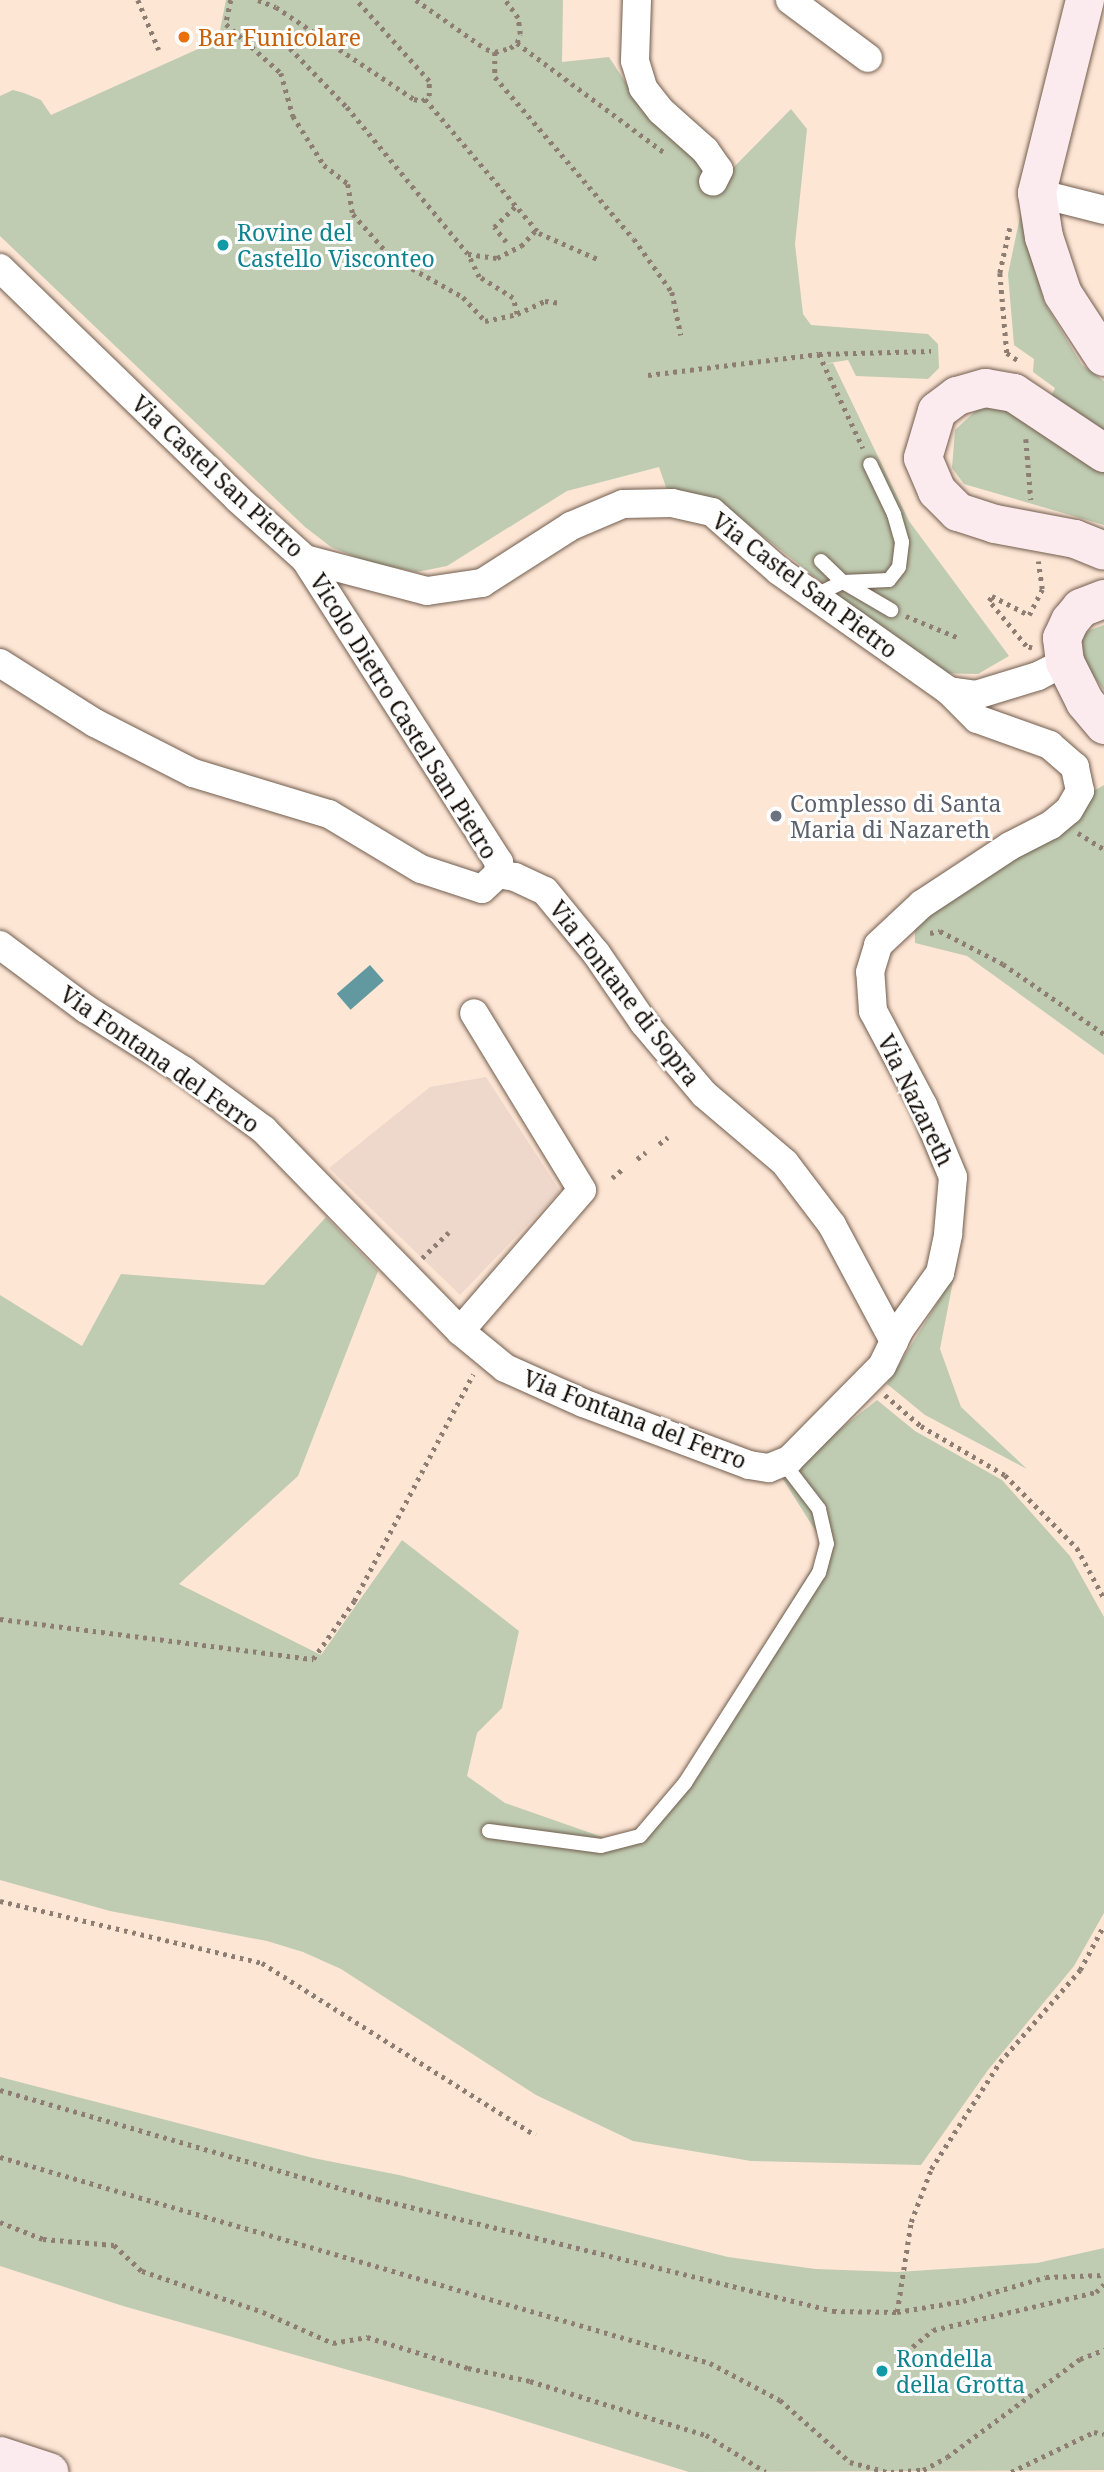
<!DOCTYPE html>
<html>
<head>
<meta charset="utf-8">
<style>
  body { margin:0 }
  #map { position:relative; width:1104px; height:2472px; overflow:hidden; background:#fee6d5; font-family:"Noto Serif",serif }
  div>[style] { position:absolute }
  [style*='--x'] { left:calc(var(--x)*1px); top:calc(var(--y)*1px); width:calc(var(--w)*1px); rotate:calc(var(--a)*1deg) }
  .education>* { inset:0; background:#eed8cb }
  .green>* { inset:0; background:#bfccb1 }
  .water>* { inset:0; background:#6299a0; transform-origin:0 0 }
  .path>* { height:4.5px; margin-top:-2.25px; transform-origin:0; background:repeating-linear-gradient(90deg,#8d7d72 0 3.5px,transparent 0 8.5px) }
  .roads { filter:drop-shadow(0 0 2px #715d4e) drop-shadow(0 0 2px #715d4e) }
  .lane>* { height:14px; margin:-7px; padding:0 7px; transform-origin:7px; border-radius:7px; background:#fff }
  .street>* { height:28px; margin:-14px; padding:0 14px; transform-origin:14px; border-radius:14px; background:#fff }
  .secondary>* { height:38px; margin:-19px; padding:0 19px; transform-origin:19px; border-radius:19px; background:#fcebee }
  .dots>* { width:19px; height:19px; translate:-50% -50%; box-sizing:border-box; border:4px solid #fff; border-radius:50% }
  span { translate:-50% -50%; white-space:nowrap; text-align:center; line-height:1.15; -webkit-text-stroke:6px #fff; paint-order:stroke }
  .food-label { font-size:23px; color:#c56008 }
  .left { translate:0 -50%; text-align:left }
  .culture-label { font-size:23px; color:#0d838f }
  .street-label { font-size:23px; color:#140d07 }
  .worship-label { font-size:23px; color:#5b616d }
</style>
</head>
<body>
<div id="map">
  <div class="education">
    <i style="clip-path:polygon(486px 1077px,560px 1191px,460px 1295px,329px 1168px,430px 1087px)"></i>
  </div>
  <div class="green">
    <i style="clip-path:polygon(226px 0,563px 0,562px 62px,609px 57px,641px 106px,729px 172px,791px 109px,807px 129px,795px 244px,803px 314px,811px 325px,928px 334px,938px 344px,939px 368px,928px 379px,856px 376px,848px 360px,817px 365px,833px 363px,909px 521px,1009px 656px,978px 674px,937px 673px,735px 514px,667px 490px,659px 467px,567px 491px,447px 566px,417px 572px,368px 562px,331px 547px,305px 527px,0 236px,0 96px,13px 90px,24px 93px,41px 100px,51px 115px,218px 40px)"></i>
    <i style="clip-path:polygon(1021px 212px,1044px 302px,1082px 365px,1104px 381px,1104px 438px,1049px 401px,1055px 388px,1033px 372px,1034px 359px,1014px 345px,1008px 274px)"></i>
    <i style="clip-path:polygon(983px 404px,1033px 419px,1104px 464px,1104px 525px,964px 484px,952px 468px,955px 430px)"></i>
    <i style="clip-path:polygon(1104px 625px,1104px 690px,1081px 659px,1080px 645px,1083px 636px,1090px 630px)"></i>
    <i style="clip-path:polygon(1104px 785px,1104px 1055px,967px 956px,915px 943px,914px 905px,958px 870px)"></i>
    <i style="clip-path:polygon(326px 1217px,378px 1271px,298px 1476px,179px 1584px,321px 1655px,402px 1540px,519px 1631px,502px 1708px,477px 1733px,467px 1776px,505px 1803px,605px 1838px,636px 1831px,680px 1779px,816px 1562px,820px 1538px,781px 1476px,877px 1400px,915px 1431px,1002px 1480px,1070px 1556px,1104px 1617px,1104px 1913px,1074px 1966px,988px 2070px,921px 2165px,751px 2161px,633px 2141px,536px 2095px,341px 1969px,303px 1952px,267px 1941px,110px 1911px,0 1880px,0 1295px,82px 1346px,121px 1274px,264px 1285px)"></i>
    <i style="clip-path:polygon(954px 1276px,940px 1349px,961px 1407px,1027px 1469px,925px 1415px,887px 1384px)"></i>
    <i style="clip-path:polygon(0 2077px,313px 2158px,399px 2175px,728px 2257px,816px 2269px,897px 2272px,1037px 2263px,1104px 2248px,1104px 2470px,689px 2472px,493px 2411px,123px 2306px,0 2266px)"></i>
  </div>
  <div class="water">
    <i style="left:370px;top:965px;width:21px;height:44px;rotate:49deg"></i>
  </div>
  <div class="path">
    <i style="--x:138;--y:0;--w:54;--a:67.2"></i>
    <i style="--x:231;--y:0;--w:25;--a:102"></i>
    <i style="--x:226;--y:24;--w:74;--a:41.7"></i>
    <i style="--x:281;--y:73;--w:45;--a:74.4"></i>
    <i style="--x:293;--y:116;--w:58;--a:57.7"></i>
    <i style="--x:324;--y:165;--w:31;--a:38"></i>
    <i style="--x:348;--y:184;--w:30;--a:81"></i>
    <i style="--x:353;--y:214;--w:56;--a:48.6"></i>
    <i style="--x:390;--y:256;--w:84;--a:29.3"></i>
    <i style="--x:463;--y:297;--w:33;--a:47"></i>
    <i style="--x:485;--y:321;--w:33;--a:-12"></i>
    <i style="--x:517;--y:314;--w:16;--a:-104"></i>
    <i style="--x:513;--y:298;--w:40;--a:-148"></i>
    <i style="--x:479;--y:277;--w:25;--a:-116"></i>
    <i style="--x:468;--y:254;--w:29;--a:8"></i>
    <i style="--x:497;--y:258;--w:27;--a:-27"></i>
    <i style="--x:521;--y:246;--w:22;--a:-47"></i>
    <i style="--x:258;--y:0;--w:19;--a:21"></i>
    <i style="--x:276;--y:7;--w:166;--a:33.7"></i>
    <i style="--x:414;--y:99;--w:8;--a:14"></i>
    <i style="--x:422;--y:101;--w:9;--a:-36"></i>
    <i style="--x:429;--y:96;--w:15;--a:-90"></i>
    <i style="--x:429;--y:81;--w:109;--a:-132"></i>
    <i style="--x:416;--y:0;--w:85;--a:35"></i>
    <i style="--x:486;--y:49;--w:9;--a:18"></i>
    <i style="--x:495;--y:52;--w:16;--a:-15"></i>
    <i style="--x:510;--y:48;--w:9;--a:-36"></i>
    <i style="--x:517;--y:43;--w:9;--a:-72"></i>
    <i style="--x:520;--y:34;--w:16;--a:-97"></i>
    <i style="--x:518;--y:18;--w:22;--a:-126"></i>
    <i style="--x:517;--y:43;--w:184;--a:36.6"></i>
    <i style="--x:290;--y:48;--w:82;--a:46"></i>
    <i style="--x:347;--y:107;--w:190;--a:50.5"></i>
    <i style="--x:495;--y:52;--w:25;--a:90"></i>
    <i style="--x:495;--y:77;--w:213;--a:49.4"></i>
    <i style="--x:634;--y:239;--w:65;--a:54.4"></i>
    <i style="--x:672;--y:292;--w:44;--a:78.2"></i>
    <i style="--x:425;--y:99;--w:176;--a:49.6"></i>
    <i style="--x:539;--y:233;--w:67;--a:23.9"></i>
    <i style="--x:1010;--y:228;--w:46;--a:102.5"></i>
    <i style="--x:1000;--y:273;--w:80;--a:85"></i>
    <i style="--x:1007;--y:353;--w:14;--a:34"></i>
    <i style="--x:506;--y:242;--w:19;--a:-129"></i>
    <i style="--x:494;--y:227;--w:30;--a:-44"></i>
    <i style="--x:517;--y:314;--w:31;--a:-25"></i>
    <i style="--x:545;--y:301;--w:17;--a:7"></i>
    <i style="--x:819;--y:354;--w:104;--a:64.9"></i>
    <i style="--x:648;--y:375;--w:172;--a:-7"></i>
    <i style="--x:819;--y:354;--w:112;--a:-1.5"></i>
    <i style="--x:1026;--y:439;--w:61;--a:85.3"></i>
    <i style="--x:906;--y:616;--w:55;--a:22.4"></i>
    <i style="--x:1032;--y:648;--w:6;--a:-162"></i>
    <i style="--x:1026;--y:646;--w:58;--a:-129.4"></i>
    <i style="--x:989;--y:601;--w:6;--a:-59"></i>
    <i style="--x:992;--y:596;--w:42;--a:27.2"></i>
    <i style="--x:1029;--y:615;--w:29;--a:-63"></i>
    <i style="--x:1042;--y:589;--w:28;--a:-98"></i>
    <i style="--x:1078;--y:833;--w:31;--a:32"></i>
    <i style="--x:930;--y:933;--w:10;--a:-11"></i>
    <i style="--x:940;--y:931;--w:71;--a:27.6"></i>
    <i style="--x:1003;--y:964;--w:123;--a:34.7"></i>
    <i style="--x:659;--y:1144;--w:11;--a:-38"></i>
    <i style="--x:637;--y:1159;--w:11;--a:-38"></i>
    <i style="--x:612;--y:1178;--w:16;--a:-40"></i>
    <i style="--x:422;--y:1258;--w:37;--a:-44"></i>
    <i style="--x:885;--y:1395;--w:48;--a:40.7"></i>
    <i style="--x:921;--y:1426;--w:97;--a:30.3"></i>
    <i style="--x:1005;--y:1475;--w:103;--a:45.4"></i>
    <i style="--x:1077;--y:1548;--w:57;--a:61.6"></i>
    <i style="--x:0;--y:1619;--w:316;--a:7.3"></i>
    <i style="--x:313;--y:1659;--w:71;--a:-54.7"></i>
    <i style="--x:354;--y:1601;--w:256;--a:-62.3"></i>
    <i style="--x:0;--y:1901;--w:269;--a:13.3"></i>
    <i style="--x:262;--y:1963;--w:323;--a:32.2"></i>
    <i style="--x:0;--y:2090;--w:393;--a:16.1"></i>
    <i style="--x:378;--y:2199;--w:469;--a:13.8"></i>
    <i style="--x:833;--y:2311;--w:64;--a:0.9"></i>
    <i style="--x:897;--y:2312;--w:67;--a:-9.5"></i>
    <i style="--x:963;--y:2301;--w:86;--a:-16.1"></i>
    <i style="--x:1046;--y:2277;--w:58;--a:-2"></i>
    <i style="--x:0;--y:2157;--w:739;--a:16.18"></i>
    <i style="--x:710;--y:2363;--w:79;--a:27.9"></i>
    <i style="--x:780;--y:2400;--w:94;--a:41.5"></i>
    <i style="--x:850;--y:2462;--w:39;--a:15"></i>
    <i style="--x:0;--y:2222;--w:46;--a:21.6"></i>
    <i style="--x:43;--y:2239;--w:71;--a:4.8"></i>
    <i style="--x:114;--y:2245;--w:38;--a:43"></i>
    <i style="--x:142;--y:2271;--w:128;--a:18.7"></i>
    <i style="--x:263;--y:2312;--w:77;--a:23.9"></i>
    <i style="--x:333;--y:2343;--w:35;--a:-10"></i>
    <i style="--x:367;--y:2337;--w:106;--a:17.1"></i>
    <i style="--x:468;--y:2368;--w:63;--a:11.8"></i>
    <i style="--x:530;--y:2381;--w:184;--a:17.1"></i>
    <i style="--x:706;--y:2435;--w:70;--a:31.7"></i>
    <i style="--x:897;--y:2312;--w:91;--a:-81.2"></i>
    <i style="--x:911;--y:2222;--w:57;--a:-69.3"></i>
    <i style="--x:931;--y:2169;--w:127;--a:-57.2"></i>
    <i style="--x:1000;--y:2062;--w:122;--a:-49"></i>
    <i style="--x:1080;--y:1970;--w:51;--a:-61.9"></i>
    <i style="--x:906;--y:2352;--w:35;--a:-39"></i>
    <i style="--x:933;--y:2330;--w:167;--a:-13.1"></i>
    <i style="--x:1096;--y:2292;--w:11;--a:-45"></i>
    <i style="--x:891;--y:2472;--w:32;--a:-4"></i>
    <i style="--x:923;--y:2470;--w:27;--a:-28"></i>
    <i style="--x:947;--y:2457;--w:165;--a:-36.4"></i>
    <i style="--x:1080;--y:2359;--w:26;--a:-21"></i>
    <i style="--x:1011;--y:2472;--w:92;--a:-25.7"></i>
    <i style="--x:1094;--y:2432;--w:10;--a:11"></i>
  </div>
  <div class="roads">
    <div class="lane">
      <i style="--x:821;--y:561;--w:30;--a:44"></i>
      <i style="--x:843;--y:582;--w:56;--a:30.3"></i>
      <i style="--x:814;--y:596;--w:32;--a:-26"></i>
      <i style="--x:843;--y:582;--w:46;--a:-2.5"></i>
      <i style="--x:889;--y:580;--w:16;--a:-52"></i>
      <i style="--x:899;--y:567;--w:25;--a:-83"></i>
      <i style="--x:902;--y:542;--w:29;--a:-106"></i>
      <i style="--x:894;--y:514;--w:55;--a:-115.6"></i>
      <i style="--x:489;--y:1831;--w:113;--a:7.6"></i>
      <i style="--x:601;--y:1846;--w:40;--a:-14.4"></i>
      <i style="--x:640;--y:1836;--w:70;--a:-49.7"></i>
      <i style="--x:685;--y:1783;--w:249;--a:-57.5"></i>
      <i style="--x:819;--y:1573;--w:30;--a:-75"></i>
      <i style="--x:827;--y:1544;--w:36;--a:-103"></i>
      <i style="--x:819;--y:1509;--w:59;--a:-127.5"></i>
    </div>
    <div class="street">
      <i style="--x:637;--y:0;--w:61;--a:91.9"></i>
      <i style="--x:635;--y:61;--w:28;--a:73"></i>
      <i style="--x:643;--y:88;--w:29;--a:52"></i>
      <i style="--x:661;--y:111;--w:59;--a:41.6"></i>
      <i style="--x:705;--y:150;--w:24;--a:55"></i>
      <i style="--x:719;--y:170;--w:13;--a:117"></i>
      <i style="--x:790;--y:0;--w:97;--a:36.6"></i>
      <i style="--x:1037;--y:193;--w:69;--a:14.2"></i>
      <i style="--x:0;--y:268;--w:330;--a:44.1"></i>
      <i style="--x:237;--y:498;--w:91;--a:41.9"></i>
      <i style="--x:305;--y:559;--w:126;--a:14.7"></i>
      <i style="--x:427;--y:591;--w:56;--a:-8.3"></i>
      <i style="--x:482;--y:583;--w:106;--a:-32.6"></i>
      <i style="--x:571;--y:526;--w:56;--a:-22.9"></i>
      <i style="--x:623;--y:504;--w:49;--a:-1.2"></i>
      <i style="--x:672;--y:503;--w:41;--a:12.7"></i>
      <i style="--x:712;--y:512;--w:89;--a:41.4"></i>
      <i style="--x:779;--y:571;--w:208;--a:35.2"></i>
      <i style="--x:949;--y:691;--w:27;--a:8"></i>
      <i style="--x:976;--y:695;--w:65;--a:-17"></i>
      <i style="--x:1038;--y:676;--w:30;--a:-27"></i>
      <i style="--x:305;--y:559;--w:360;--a:57.4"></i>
      <i style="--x:499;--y:862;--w:12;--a:95"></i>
      <i style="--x:0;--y:663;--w:112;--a:32.3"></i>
      <i style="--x:95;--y:723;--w:110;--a:27"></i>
      <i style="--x:193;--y:773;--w:142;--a:16.8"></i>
      <i style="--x:329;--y:814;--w:107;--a:30.9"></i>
      <i style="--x:421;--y:869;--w:64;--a:18.2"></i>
      <i style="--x:482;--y:889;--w:22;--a:-43"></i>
      <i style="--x:498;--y:874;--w:17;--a:10"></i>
      <i style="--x:515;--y:877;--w:33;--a:25"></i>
      <i style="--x:545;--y:891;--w:80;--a:50.6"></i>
      <i style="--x:596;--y:953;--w:85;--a:55.6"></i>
      <i style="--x:644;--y:1023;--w:93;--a:49.8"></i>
      <i style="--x:704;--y:1094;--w:106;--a:40.4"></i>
      <i style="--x:785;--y:1163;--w:78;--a:52.8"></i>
      <i style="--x:832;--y:1225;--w:132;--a:61.9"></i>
      <i style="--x:0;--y:945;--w:107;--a:36.7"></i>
      <i style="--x:86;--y:1009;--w:115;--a:32.2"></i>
      <i style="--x:183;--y:1070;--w:101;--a:36.5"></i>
      <i style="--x:264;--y:1130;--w:281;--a:45.7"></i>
      <i style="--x:460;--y:1331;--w:58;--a:39.4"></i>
      <i style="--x:505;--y:1368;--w:85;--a:24.2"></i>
      <i style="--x:583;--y:1403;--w:177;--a:20.5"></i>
      <i style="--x:749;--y:1465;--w:20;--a:9"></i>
      <i style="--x:769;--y:1468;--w:22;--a:-22"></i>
      <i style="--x:789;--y:1460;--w:132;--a:-45.3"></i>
      <i style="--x:882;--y:1366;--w:41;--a:-64.1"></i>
      <i style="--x:900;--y:1329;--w:69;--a:-54.5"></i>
      <i style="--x:940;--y:1273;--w:40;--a:-78"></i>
      <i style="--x:948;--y:1234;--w:57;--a:-85"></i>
      <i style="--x:953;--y:1177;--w:78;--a:-112.6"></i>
      <i style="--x:923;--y:1105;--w:106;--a:-118"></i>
      <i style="--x:873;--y:1011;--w:39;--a:-94"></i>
      <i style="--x:870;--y:972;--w:28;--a:-73"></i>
      <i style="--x:878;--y:945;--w:60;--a:-43"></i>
      <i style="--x:922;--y:904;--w:105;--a:-33.4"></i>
      <i style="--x:1010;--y:846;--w:46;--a:-27.1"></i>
      <i style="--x:1051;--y:825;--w:23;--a:-40"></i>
      <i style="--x:1069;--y:810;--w:22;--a:-60"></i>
      <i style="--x:1080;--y:791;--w:25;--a:-102"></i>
      <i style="--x:1075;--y:767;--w:33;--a:-139"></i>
      <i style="--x:1050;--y:745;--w:77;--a:-160.4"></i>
      <i style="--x:977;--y:719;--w:40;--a:-135"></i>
      <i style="--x:460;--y:1331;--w:186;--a:-49.1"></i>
      <i style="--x:582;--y:1190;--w:207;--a:-121.4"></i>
    </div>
    <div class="secondary">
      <i style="--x:1085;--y:0;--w:199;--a:104"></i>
      <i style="--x:1037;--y:193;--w:45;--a:81"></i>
      <i style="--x:1044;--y:237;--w:60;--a:71.6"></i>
      <i style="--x:1063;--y:294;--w:75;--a:56.9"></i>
      <i style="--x:1104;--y:453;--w:108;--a:-146.3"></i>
      <i style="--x:1014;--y:393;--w:29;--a:-170"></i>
      <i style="--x:985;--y:388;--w:29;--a:164"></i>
      <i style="--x:957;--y:396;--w:25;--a:143"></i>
      <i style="--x:937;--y:411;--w:49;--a:106.6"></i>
      <i style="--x:923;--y:458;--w:36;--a:67"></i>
      <i style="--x:937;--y:491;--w:30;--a:45"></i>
      <i style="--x:958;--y:512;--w:39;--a:18"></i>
      <i style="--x:995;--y:524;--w:81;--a:10.6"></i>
      <i style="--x:1075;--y:539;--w:31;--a:22"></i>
      <i style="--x:1104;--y:599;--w:25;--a:159"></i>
      <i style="--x:1081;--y:608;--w:17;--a:130"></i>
      <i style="--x:1070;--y:621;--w:19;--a:115"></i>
      <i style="--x:1062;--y:638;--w:24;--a:83"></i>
      <i style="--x:1065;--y:662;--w:45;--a:63.4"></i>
      <i style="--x:1085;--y:702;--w:30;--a:50"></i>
      <i style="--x:0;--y:2456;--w:52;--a:18.1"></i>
    </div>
  </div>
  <div class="dots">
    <i style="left:184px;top:37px;background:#e8710a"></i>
    <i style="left:223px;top:245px;background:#0f9aa8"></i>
    <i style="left:776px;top:816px;background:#6b7280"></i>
    <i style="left:882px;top:2371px;background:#0f9aa8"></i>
  </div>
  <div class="food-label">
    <span class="left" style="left:198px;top:37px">Bar Funicolare</span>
  </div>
  <div class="culture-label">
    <span class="left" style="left:237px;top:245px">Rovine del<br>Castello Visconteo</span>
    <span class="left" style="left:896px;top:2371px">Rondella<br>della Grotta</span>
  </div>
  <div class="street-label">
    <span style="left:218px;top:476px;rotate:43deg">Via Castel San Pietro</span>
    <span style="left:805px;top:585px;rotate:37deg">Via Castel San Pietro</span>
    <span style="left:404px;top:716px;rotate:58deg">Vicolo Dietro Castel San Pietro</span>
    <span style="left:625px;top:993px;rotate:52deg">Via Fontane di Sopra</span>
    <span style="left:160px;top:1059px;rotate:35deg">Via Fontana del Ferro</span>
    <span style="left:916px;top:1100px;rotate:64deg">Via Nazareth</span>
    <span style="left:635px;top:1419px;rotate:21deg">Via Fontana del Ferro</span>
  </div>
  <div class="worship-label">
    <span class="left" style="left:790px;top:816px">Complesso di Santa<br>Maria di Nazareth</span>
  </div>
</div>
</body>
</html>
